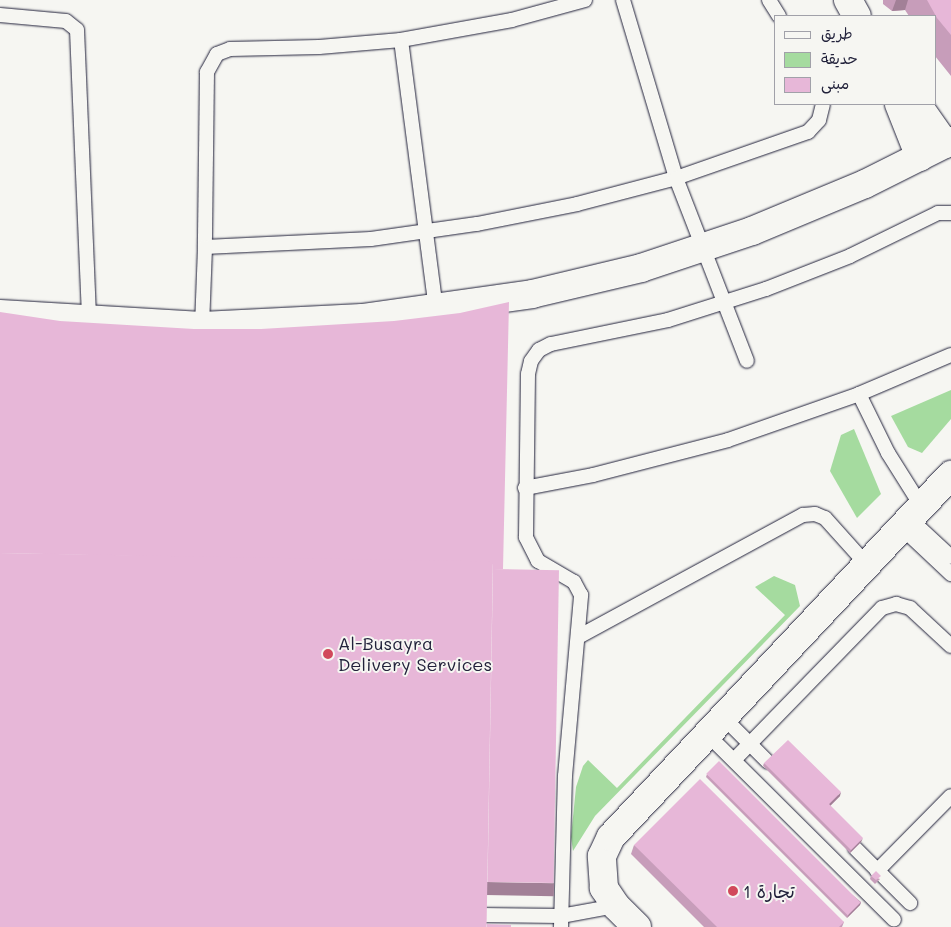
<!DOCTYPE html>
<html>
<head>
<meta charset="utf-8">
<style>
  body { margin:0 }
  #map { position:relative; width:951px; height:927px; overflow:hidden; background:#f6f6f2; font-family:Mali,"Playpen Sans Arabic",sans-serif }
  div>[style] { position:absolute }
  [style*='--x'] { left:calc(var(--x)*1px); top:calc(var(--y)*1px); width:calc(var(--w)*1px); rotate:calc(var(--a)*1deg) }
  .green>* { inset:0; background:#a5db9f }
  .roads { filter:drop-shadow(0 0 1px #22223b) drop-shadow(0 0 1px #22223b) }
  .service>* { height:14px; margin:-7px; padding:0 7px; transform-origin:7px; border-radius:7px; background:#f6f6f2 }
  .minor>* { height:28px; margin:-14px; padding:0 14px; transform-origin:14px; border-radius:14px; background:#f6f6f2 }
  .tertiary>* { height:28px; margin:-14px; padding:0 14px; transform-origin:14px; border-radius:14px; background:#f6f6f2 }
  .wall>* { inset:0; background:#c79dba }
  .shaded-wall>* { inset:0; background:#a28097; transform-origin:0 0 }
  .building>* { inset:0; background:#e7b7d8; transform-origin:0 0 }
  .dots>* { width:14px; height:14px; translate:-50% -50%; box-sizing:border-box; border:2px solid #f6f6f2; border-radius:50% }
  span { translate:-50% -50%; white-space:nowrap; text-align:center; line-height:1.15; -webkit-text-stroke:4px #f6f6f2; paint-order:stroke }
  .poi-label { font-size:18px; color:#22223b }
  .left { translate:0 -50%; text-align:left }
  .legend { position:absolute; left:774px; top:15px; width:162px; height:90px; box-sizing:border-box; background:#f6f6f2; border:1px solid #a1a1a9; margin:0; padding:6px 9px; list-style:none; font-size:15px; color:#22223b }
  .legend li { display:flex; align-items:center; gap:10px; height:25px }
  .legend b { width:25px; border:1px solid #a1a1a9 }
</style>
</head>
<body>
<div id="map">
  <div class="green">
    <i style="clip-path:polygon(951px 390px,951px 419px,922px 453px,908px 447px,891px 416px)"></i>
    <i style="clip-path:polygon(854px 429px,881px 494px,857px 518px,830px 471px,841px 435px)"></i>
    <i style="clip-path:polygon(774px 576px,795px 585px,800px 606px,595px 816px,573px 851px,571px 837px,576px 787px,583px 766px,588px 760px,617px 788px,785px 615px,755px 587px)"></i>
  </div>
  <div class="roads">
    <div class="service">
      <i style="--x:585;--y:0;--w:76;--a:164.7"></i>
      <i style="--x:512;--y:20;--w:113;--a:169.8"></i>
      <i style="--x:401;--y:40;--w:82;--a:175.1"></i>
      <i style="--x:319;--y:47;--w:89;--a:178.7"></i>
      <i style="--x:230;--y:49;--w:14;--a:159"></i>
      <i style="--x:217;--y:54;--w:21;--a:119"></i>
      <i style="--x:207;--y:72;--w:175;--a:90.7"></i>
      <i style="--x:205;--y:247;--w:166;--a:-2.8"></i>
      <i style="--x:371;--y:239;--w:107;--a:-8.1"></i>
      <i style="--x:477;--y:224;--w:102;--a:-11.3"></i>
      <i style="--x:577;--y:204;--w:102;--a:-14.7"></i>
      <i style="--x:676;--y:178;--w:140;--a:-19.2"></i>
      <i style="--x:808;--y:132;--w:16;--a:-47"></i>
      <i style="--x:819;--y:120;--w:16;--a:-76"></i>
      <i style="--x:623;--y:0;--w:186;--a:73.4"></i>
      <i style="--x:676;--y:178;--w:196;--a:68.8"></i>
      <i style="--x:769;--y:0;--w:19;--a:58"></i>
      <i style="--x:0;--y:15;--w:66;--a:5.2"></i>
      <i style="--x:66;--y:21;--w:14;--a:39"></i>
      <i style="--x:77;--y:30;--w:292;--a:87.6"></i>
      <i style="--x:401;--y:40;--w:272;--a:82.6"></i>
      <i style="--x:202;--y:326;--w:79;--a:-87.8"></i>
      <i style="--x:859;--y:394;--w:66;--a:63.8"></i>
      <i style="--x:888;--y:453;--w:64;--a:57.8"></i>
      <i style="--x:525;--y:488;--w:69;--a:-10.8"></i>
      <i style="--x:593;--y:475;--w:139;--a:-14.5"></i>
      <i style="--x:728;--y:440;--w:139;--a:-19.3"></i>
      <i style="--x:859;--y:394;--w:100;--a:-23"></i>
      <i style="--x:911;--y:520;--w:54;--a:42.8"></i>
      <i style="--x:903;--y:529;--w:66;--a:43.2"></i>
      <i style="--x:578;--y:637;--w:256;--a:-28.5"></i>
      <i style="--x:803;--y:515;--w:12;--a:-5"></i>
      <i style="--x:815;--y:514;--w:11;--a:22"></i>
      <i style="--x:825;--y:518;--w:64;--a:48.1"></i>
      <i style="--x:724;--y:718;--w:62;--a:45"></i>
      <i style="--x:708;--y:735;--w:262;--a:44.8"></i>
      <i style="--x:734;--y:760;--w:212;--a:-45.8"></i>
      <i style="--x:882;--y:608;--w:15;--a:-16"></i>
      <i style="--x:896;--y:604;--w:15;--a:16"></i>
      <i style="--x:910;--y:608;--w:56;--a:42.8"></i>
      <i style="--x:855;--y:848;--w:78;--a:45"></i>
      <i style="--x:877;--y:871;--w:105;--a:-45.4"></i>
      <i style="--x:481;--y:915;--w:80;--a:0.7"></i>
      <i style="--x:561;--y:916;--w:56;--a:-10.3"></i>
      <i style="--x:561;--y:927;--w:151;--a:-88.5"></i>
      <i style="--x:565;--y:776;--w:182;--a:-84.9"></i>
      <i style="--x:581;--y:595;--w:15;--a:-118"></i>
      <i style="--x:574;--y:582;--w:42;--a:-149.7"></i>
      <i style="--x:538;--y:561;--w:27;--a:-117"></i>
      <i style="--x:526;--y:537;--w:163;--a:-89.3"></i>
      <i style="--x:528;--y:374;--w:13;--a:-77"></i>
      <i style="--x:531;--y:361;--w:14;--a:-54"></i>
      <i style="--x:539;--y:350;--w:13;--a:-27"></i>
      <i style="--x:551;--y:344;--w:119;--a:-11.6"></i>
      <i style="--x:668;--y:320;--w:103;--a:-17.6"></i>
      <i style="--x:766;--y:289;--w:90;--a:-21.4"></i>
      <i style="--x:850;--y:256;--w:98;--a:-26"></i>
      <i style="--x:938;--y:213;--w:13;--a:0"></i>
    </div>
    <div class="minor">
      <i style="--x:848;--y:0;--w:18;--a:61"></i>
      <i style="--x:899;--y:104;--w:57;--a:68.4"></i>
      <i style="--x:917;--y:104;--w:49;--a:55"></i>
      <i style="--x:0;--y:314;--w:202;--a:3.4"></i>
      <i style="--x:202;--y:326;--w:160;--a:-2.9"></i>
      <i style="--x:362;--y:318;--w:172;--a:-8"></i>
      <i style="--x:532;--y:294;--w:112;--a:-13.4"></i>
      <i style="--x:641;--y:268;--w:117;--a:-18.4"></i>
      <i style="--x:752;--y:231;--w:122;--a:-22.6"></i>
      <i style="--x:865;--y:184;--w:96;--a:-26.6"></i>
    </div>
    <div class="tertiary">
      <i style="--x:637;--y:927;--w:30;--a:-135"></i>
      <i style="--x:616;--y:906;--w:22;--a:-124"></i>
      <i style="--x:604;--y:888;--w:32;--a:-94"></i>
      <i style="--x:602;--y:856;--w:21;--a:-65"></i>
      <i style="--x:611;--y:837;--w:497;--a:-46.8"></i>
    </div>
  </div>
  <div class="wall">
    <i style="clip-path:polygon(883px 0,951px 0,951px 76px,935px 56px,935px 16px,909px 16px,905px 10px,892px 11px,883px 4px)"></i>
    <i style="clip-path:polygon(764px 763px,840px 796px,830px 806px,861px 842px,850px 853px,763px 766px)"></i>
    <i style="clip-path:polygon(707px 774px,861px 902px,860px 905px,847px 918px,706px 777px)"></i>
    <i style="clip-path:polygon(634px 845px,844px 922px,842px 927px,704px 927px,631px 854px)"></i>
    <i style="clip-path:polygon(871px 876px,880px 879px,875px 884px,870px 879px)"></i>
  </div>
  <div class="shaded-wall">
    <i style="clip-path:polygon(896px 0,908px 0,905px 10px,892px 11px)"></i>
    <i style="clip-path:polygon(841px 792px,840px 796px,828px 808px,829px 804px)"></i>
    <i style="clip-path:polygon(863px 838px,861px 842px,850px 853px,851px 850px)"></i>
    <i style="left:486px;top:882px;width:68px;height:13px;rotate:1deg"></i>
    <i style="clip-path:polygon(861px 902px,860px 905px,847px 918px,849px 914px)"></i>
  </div>
  <div class="building">
    <i style="clip-path:polygon(927px 0,951px 0,951px 35px,937px 18px)"></i>
    <i style="clip-path:polygon(509px 302px,503px 569px,493px 569px,493px 564px,0 553px,0 312px,60px 321px,194px 329px,261px 329px,394px 321px,460px 313px)"></i>
    <i style="left:0;top:553px;width:493px;height:374px;rotate:1deg"></i>
    <i style="left:493px;top:569px;width:66px;height:313px;rotate:1deg"></i>
    <i style="clip-path:polygon(788px 740px,841px 792px,829px 804px,863px 838px,851px 850px,764px 763px)"></i>
    <i style="left:719px;top:761px;width:200px;height:18px;rotate:45deg"></i>
    <i style="clip-path:polygon(700px 779px,844px 922px,839px 927px,717px 927px,634px 845px)"></i>
    <i style="clip-path:polygon(876px 871px,881px 876px,876px 880px,871px 876px)"></i>
    <i style="clip-path:polygon(487px 924px,511px 925px,511px 927px,487px 927px)"></i>
  </div>
  <div class="dots">
    <i style="left:328px;top:654px;background:#d1495b"></i>
    <i style="left:733px;top:891px;background:#d1495b"></i>
  </div>
  <div class="poi-label">
    <span class="left" style="left:338px;top:654px">Al-Busayra<br>Delivery Services</span>
    <span class="left" style="left:743px;top:891px">تجارة 1</span>
  </div>
  <ul class="legend">
  <li><b style="height:6px;background:#f6f6f2"></b>طريق</li>
  <li><b style="height:14px;background:#a5db9f"></b>حديقة</li>
  <li><b style="height:14px;background:#e7b7d8"></b>مبنى</li>
  </ul>
</div>
</body>
</html>
